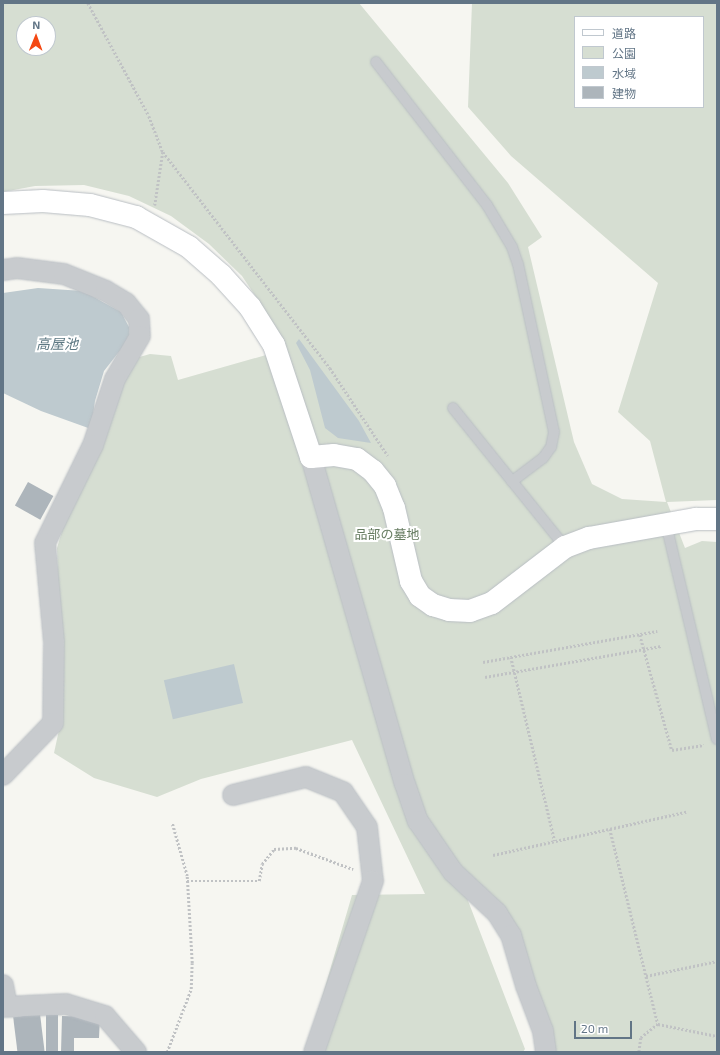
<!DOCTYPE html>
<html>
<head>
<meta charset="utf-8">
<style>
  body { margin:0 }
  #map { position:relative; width:720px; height:1055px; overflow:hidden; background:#f6f6f1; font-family:"Exo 2","Noto Sans JP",sans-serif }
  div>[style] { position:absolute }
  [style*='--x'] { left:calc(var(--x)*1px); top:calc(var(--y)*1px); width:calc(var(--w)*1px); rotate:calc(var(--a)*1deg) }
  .green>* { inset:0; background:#d6ded2 }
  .water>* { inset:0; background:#becacf; transform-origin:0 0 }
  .building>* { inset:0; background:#adb5bb; transform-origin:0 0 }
  .path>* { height:2.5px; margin-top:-1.25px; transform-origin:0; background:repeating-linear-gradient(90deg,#c0c2c4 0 2px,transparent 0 4px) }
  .roads { filter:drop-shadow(0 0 1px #b9bec3) drop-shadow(0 0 1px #b9bec3) }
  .lane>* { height:10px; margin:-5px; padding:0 5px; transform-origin:5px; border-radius:5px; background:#c8cbce }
  .street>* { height:20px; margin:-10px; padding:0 10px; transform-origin:10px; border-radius:10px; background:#c8cbce }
  .secondary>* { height:22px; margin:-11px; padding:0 11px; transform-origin:11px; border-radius:11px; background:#fff }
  span { translate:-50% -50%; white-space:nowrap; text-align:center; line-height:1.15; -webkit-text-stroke:4px #fff; paint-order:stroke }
  .park-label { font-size:13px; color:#667c61 }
  .water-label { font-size:14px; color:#5d7883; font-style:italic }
  .frame { position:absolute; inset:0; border:4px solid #627586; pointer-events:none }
  .legend { position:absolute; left:574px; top:16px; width:130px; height:92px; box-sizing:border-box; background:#fff; border:1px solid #c0c8cf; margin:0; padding:5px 7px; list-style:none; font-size:12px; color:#627586 }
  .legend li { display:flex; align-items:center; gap:8px; height:20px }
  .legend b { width:20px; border:1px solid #c0c8cf }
  .north { position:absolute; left:16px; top:16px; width:40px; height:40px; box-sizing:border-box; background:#fff; border:1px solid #c0c8cf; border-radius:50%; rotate:1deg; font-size:11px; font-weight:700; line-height:16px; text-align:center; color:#627586 }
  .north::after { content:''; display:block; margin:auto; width:14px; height:18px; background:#f44813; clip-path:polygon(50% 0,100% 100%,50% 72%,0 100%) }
  .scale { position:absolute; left:574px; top:1021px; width:58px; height:18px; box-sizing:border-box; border:2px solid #627586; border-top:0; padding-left:5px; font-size:12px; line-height:14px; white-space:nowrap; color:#627586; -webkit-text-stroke:3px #fff; paint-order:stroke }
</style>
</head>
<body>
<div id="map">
  <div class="green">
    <i style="clip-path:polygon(evenodd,3px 3px,359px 3px,508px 183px,542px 237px,528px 247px,574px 442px,592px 484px,622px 499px,666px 502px,650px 441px,618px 412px,658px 283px,511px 156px,468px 107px,472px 3px,717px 3px,717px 500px,667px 502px,685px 548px,702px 541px,717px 542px,717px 1052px,553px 1052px,517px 932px,467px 898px,525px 1049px,523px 1052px,306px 1052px,352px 895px,425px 894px,352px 740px,201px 779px,157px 797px,94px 778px,54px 753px,62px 716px,57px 548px,67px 514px,120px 381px,136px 358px,150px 354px,171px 356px,178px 380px,287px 349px,264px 309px,242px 276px,209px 244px,171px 216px,129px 196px,84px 185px,35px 186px,3px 192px,3px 3px,575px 17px,703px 17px,703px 107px,575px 107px,575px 17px,3px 3px,24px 24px,48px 24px,48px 48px,24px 48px,24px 24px)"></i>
  </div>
  <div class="water">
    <i style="clip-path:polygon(38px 288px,83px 291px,121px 312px,129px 327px,129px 339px,104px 371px,95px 401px,91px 429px,41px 411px,3px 393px,3px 293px)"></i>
    <i style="clip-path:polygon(299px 339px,359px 421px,371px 443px,338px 438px,325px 428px,310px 370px,296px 343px)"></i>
    <i style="left:234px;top:664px;width:40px;height:72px;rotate:77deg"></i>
  </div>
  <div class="building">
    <i style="left:28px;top:482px;width:29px;height:27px;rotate:29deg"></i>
    <i style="left:40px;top:1014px;width:38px;height:27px;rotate:83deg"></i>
    <i style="left:58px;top:1015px;width:36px;height:12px;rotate:90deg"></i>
    <i style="clip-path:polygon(62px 1016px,100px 1017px,99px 1038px,74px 1038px,74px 1052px,61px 1052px)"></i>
  </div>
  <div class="path">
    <i style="--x:88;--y:3;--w:128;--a:61.6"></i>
    <i style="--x:149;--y:116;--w:39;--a:69"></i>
    <i style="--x:163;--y:152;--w:54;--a:98.6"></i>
    <i style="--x:163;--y:152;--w:273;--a:52.3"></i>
    <i style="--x:330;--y:368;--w:105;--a:56.6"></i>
    <i style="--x:640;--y:635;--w:119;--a:74.5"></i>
    <i style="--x:672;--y:750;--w:32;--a:-9"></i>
    <i style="--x:511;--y:657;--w:189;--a:76.6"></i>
    <i style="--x:483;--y:662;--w:177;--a:-10.1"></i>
    <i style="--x:485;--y:677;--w:179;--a:-10"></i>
    <i style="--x:610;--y:829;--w:201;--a:76.2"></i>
    <i style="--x:658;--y:1024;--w:22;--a:141"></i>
    <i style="--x:641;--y:1038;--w:14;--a:98"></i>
    <i style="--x:493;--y:855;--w:198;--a:-12.6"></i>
    <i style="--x:187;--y:881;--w:72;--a:0"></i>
    <i style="--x:259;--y:881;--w:17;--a:-80"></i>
    <i style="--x:262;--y:864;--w:19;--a:-51"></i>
    <i style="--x:274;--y:849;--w:22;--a:-3"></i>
    <i style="--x:296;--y:848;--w:61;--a:20.2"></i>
    <i style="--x:646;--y:976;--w:73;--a:-11.9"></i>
    <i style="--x:658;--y:1024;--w:60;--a:11.5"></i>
    <i style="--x:167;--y:1052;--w:67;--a:-69.1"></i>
    <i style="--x:191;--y:989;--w:26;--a:-88"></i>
    <i style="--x:192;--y:963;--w:87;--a:-93.3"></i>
    <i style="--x:187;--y:876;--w:55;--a:-105.8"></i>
  </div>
  <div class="roads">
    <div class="lane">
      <i style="--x:376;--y:62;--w:181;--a:52.2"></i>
      <i style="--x:487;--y:205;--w:49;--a:59.2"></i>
      <i style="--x:512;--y:247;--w:18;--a:71"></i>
      <i style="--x:518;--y:264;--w:172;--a:77.9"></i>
      <i style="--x:554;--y:432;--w:15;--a:101"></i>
      <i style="--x:551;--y:447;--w:14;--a:126"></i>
      <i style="--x:543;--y:458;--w:39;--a:143"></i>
      <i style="--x:453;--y:408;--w:179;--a:51.1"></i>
      <i style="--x:666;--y:524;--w:221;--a:76.7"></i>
    </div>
    <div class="street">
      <i style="--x:3;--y:270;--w:14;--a:-8"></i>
      <i style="--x:17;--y:268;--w:47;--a:7.3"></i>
      <i style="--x:64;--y:274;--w:45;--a:22"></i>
      <i style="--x:106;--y:291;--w:23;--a:31"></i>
      <i style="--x:126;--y:303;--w:21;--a:51"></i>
      <i style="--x:139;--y:319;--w:17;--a:87"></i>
      <i style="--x:140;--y:336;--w:50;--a:120.2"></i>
      <i style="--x:115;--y:379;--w:70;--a:108.4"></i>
      <i style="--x:93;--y:445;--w:109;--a:116.1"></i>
      <i style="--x:45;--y:543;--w:99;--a:84.8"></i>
      <i style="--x:54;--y:642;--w:81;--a:90.7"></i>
      <i style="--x:53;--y:723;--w:72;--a:133.9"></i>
      <i style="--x:311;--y:457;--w:340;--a:74"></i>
      <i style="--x:405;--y:784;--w:39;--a:71"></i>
      <i style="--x:418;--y:821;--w:62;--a:55.5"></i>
      <i style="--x:453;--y:872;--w:60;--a:43"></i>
      <i style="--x:497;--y:913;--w:26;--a:58"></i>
      <i style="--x:511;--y:935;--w:53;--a:73.6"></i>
      <i style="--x:526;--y:986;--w:48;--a:69.3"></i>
      <i style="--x:543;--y:1031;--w:21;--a:82"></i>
      <i style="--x:233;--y:795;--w:75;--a:-13.9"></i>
      <i style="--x:306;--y:777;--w:40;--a:22"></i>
      <i style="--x:343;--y:792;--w:42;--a:55.6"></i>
      <i style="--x:367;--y:827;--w:54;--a:83.7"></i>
      <i style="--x:373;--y:881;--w:181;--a:109"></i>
      <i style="--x:3;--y:985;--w:21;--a:79"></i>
      <i style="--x:3;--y:1007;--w:63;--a:-2.7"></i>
      <i style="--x:66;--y:1004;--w:41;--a:17.1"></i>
      <i style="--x:105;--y:1016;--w:48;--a:49.3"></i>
    </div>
    <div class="secondary">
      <i style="--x:3;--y:203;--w:40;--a:-2.9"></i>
      <i style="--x:43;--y:201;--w:47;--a:4.9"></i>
      <i style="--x:90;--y:205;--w:48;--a:14.6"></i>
      <i style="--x:136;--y:217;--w:61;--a:29.5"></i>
      <i style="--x:189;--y:247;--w:43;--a:41.2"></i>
      <i style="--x:221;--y:275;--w:43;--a:47.8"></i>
      <i style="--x:250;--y:307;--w:45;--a:57.7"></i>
      <i style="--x:274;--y:345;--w:118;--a:71.7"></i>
      <i style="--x:311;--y:457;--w:23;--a:-5"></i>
      <i style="--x:334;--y:455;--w:23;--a:10"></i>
      <i style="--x:357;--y:459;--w:20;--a:37"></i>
      <i style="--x:373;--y:471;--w:19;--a:51"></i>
      <i style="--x:385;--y:486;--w:24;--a:68"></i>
      <i style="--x:394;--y:508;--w:75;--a:76.9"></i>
      <i style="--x:411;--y:581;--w:17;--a:59"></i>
      <i style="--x:420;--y:596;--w:16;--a:35"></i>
      <i style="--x:433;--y:605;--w:17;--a:17"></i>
      <i style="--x:449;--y:610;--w:21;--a:3"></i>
      <i style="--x:470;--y:611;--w:23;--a:-20"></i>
      <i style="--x:492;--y:603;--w:92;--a:-37.5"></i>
      <i style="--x:565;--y:547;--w:26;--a:-21"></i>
      <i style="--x:589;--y:538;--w:109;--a:-10.1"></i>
      <i style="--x:696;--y:519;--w:21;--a:0"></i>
    </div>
  </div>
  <div class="park-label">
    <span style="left:387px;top:534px">品部の墓地</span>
  </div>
  <div class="water-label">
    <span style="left:57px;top:344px">高屋池</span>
  </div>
  <div class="frame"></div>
  <ul class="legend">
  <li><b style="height:5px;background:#fff"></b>道路</li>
  <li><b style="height:11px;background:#d6ded2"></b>公園</li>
  <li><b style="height:11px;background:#becacf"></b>水域</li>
  <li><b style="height:11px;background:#adb5bb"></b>建物</li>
  </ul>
  <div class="north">N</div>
  <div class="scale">20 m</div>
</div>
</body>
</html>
